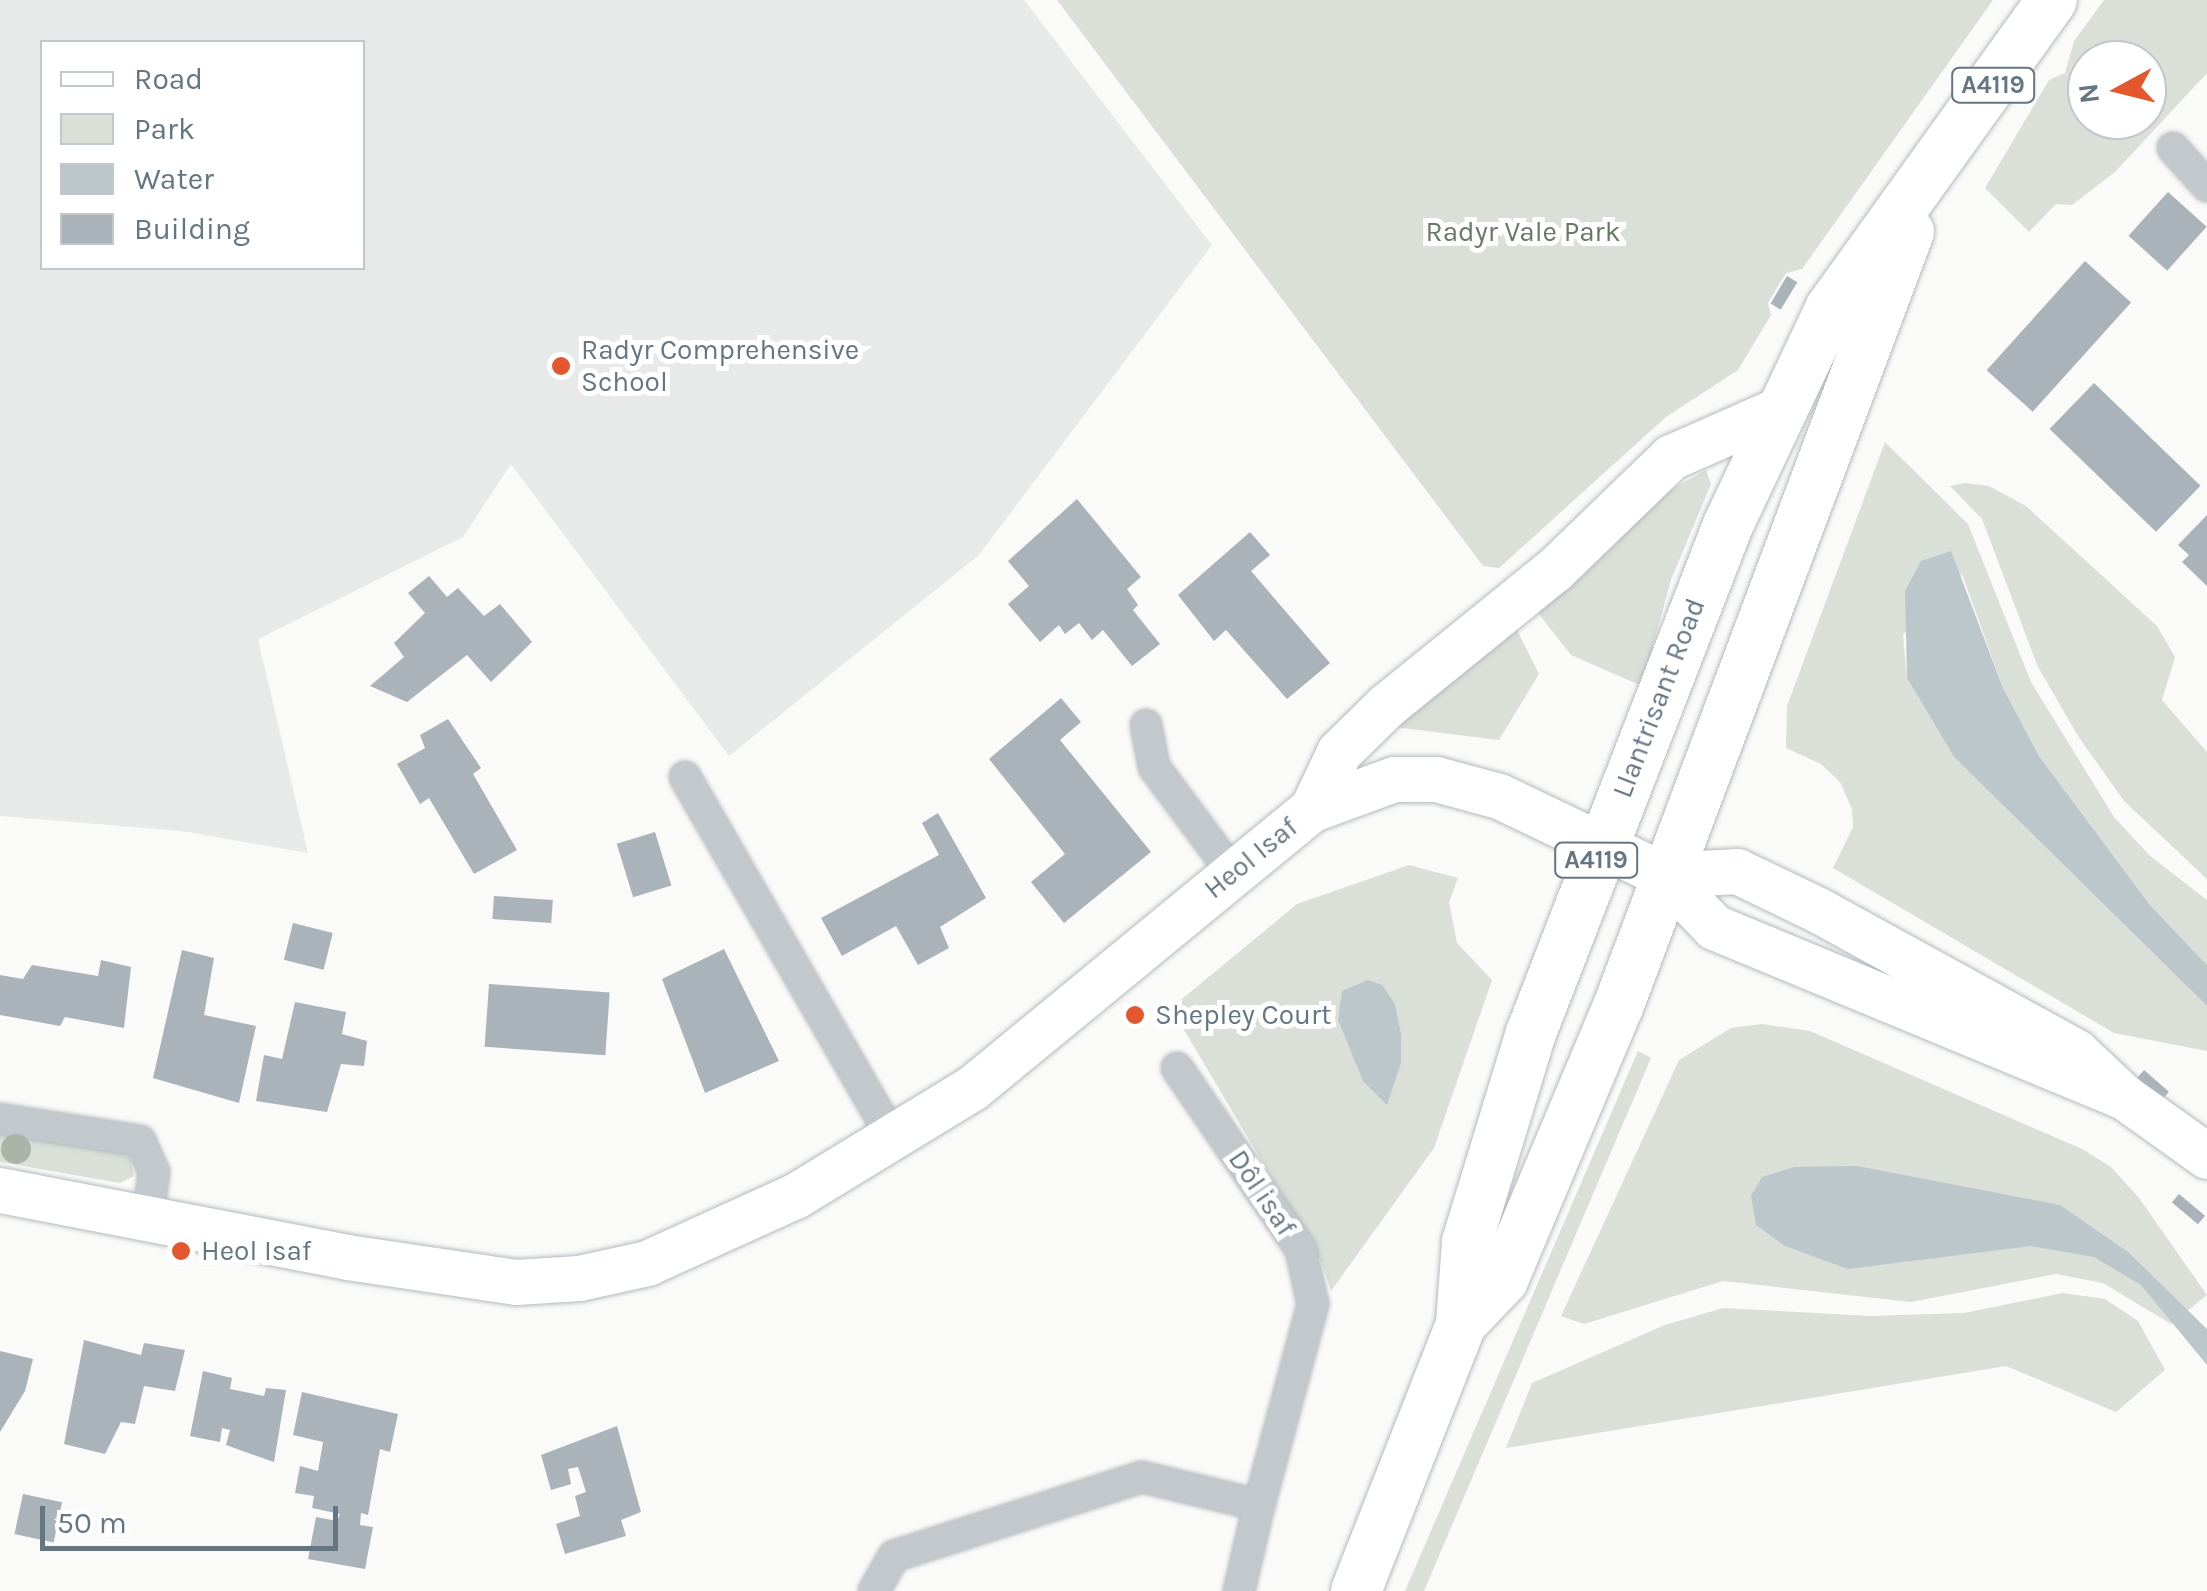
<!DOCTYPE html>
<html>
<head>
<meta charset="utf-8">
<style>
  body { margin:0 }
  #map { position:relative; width:2207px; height:1591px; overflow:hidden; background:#fafaf8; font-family:Karla,sans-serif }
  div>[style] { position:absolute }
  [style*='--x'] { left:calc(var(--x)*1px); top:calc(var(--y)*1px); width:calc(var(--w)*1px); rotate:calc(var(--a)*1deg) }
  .built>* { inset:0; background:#e8e9e9 }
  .green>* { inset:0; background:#dadfd7 }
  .water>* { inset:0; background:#bbc7cb }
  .building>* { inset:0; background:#aab3b9; transform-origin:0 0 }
  .roads { filter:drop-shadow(0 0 2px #b3babf) drop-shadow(0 0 2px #b3babf) }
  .street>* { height:30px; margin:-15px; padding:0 15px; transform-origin:15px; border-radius:15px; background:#c3c8cc }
  .secondary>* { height:45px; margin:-22.5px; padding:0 22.5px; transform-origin:22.5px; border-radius:22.5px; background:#fff }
  .primary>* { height:50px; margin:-25px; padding:0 25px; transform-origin:25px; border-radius:25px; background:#fff }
  .trees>* { width:30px; height:30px; margin:-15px; border-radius:50%; background:#aab4a7 }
  .dots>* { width:28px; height:28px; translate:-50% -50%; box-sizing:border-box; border:5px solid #fff; border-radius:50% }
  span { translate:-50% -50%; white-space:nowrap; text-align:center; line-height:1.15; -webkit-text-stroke:10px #fff; paint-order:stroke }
  .shield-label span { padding:2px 8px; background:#fff; border:2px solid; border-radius:8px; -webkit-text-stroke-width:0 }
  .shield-label { font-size:25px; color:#657683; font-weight:700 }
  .park-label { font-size:28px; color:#687a64 }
  .poi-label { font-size:28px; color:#657683 }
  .left { translate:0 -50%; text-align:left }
  .street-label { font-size:28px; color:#657683 }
  .legend { position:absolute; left:40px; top:40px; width:325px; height:230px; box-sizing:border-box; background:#fff; border:2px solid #c1c8cd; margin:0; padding:12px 18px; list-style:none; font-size:30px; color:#657683 }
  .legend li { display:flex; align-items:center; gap:20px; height:50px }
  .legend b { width:50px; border:2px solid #c1c8cd }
  .north { position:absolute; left:2067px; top:40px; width:100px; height:100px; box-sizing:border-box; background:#fff; border:2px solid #c1c8cd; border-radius:50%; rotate:263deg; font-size:28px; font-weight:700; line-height:40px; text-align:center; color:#657683 }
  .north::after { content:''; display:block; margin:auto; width:35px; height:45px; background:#e4572e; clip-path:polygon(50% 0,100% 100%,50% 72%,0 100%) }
  .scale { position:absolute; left:40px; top:1506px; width:298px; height:45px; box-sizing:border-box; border:5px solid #657683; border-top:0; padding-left:12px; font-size:30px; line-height:35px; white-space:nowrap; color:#657683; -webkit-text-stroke:8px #fff; paint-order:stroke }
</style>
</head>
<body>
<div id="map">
  <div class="built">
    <i style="clip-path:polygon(evenodd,0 0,1024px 0,1212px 245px,979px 555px,729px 756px,511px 464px,463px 537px,258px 639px,308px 853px,181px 831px,0 816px,0 0,42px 42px,362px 42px,362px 268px,42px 268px,42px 42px)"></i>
  </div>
  <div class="green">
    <i style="clip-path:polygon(1057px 0,1993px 0,1802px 269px,1786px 273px,1768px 303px,1771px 315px,1738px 370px,1666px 417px,1499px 568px,1483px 566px)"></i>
    <i style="clip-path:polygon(evenodd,2104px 0,2207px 0,2207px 73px,2115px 172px,2072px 205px,2056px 204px,2029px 232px,1985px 188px,2049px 80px,2065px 73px,2074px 41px,2104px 0,2087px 60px,2147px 60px,2147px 120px,2087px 120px,2087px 60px)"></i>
    <i style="clip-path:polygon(1885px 442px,1968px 524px,2031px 682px,2114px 817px,2150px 856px,2207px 900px,2207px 965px,2150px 905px,2039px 756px,2003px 688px,1962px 574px,1903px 635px,1907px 678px,1954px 757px,2207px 1006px,2207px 1051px,2114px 1033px,1833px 868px,1853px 827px,1852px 809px,1840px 782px,1821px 764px,1786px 748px,1787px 706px)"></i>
    <i style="clip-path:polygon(1706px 470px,1711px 484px,1671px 580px,1642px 686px,1571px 655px,1538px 613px,1669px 491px)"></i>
    <i style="clip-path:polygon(1965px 483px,1989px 486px,2026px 506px,2157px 626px,2175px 657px,2162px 700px,2207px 752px,2207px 879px,2124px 801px,2078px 736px,2038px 667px,1982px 519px,1950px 486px)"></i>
    <i style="clip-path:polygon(1517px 630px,1539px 674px,1499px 740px,1394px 727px)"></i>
    <i style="clip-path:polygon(1409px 865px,1458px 878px,1449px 902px,1457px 943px,1492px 980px,1434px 1148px,1331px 1291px,1321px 1261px,1171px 1008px,1297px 904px)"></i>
    <i style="clip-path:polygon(1762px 1024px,1810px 1031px,2082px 1149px,2111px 1167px,2139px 1198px,2207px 1295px,2171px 1324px,2103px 1283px,2056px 1274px,1911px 1302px,1723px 1281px,1584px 1324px,1561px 1316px,1679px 1060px,1731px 1028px)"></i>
    <i style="clip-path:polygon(1638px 1051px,1651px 1058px,1424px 1591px,1405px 1591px)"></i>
    <i style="clip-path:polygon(0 1132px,122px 1152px,130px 1158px,134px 1176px,120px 1183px,0 1162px)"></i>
    <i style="clip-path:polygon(2063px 1293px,2105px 1299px,2138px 1321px,2165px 1370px,2116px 1412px,2006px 1366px,1506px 1448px,1532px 1383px,1665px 1325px,1723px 1308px,1871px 1316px,1964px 1313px)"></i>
  </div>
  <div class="water">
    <i style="clip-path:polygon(1951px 551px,2003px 688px,2039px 756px,2150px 905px,2207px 965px,2207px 1006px,1954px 757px,1907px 678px,1905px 591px,1921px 561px)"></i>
    <i style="clip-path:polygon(1368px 980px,1382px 985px,1395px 1004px,1401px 1034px,1401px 1063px,1387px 1105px,1363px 1081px,1338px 1020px,1342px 991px)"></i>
    <i style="clip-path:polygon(1857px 1166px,2060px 1205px,2128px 1252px,2207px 1329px,2207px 1365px,2141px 1285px,2094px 1257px,2031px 1246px,1848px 1269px,1785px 1246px,1756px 1225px,1751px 1196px,1762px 1177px,1794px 1167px)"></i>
  </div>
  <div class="building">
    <i style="left:2168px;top:192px;width:52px;height:59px;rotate:42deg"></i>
    <i style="left:2085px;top:261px;width:62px;height:147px;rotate:42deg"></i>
    <i style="left:1787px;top:276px;width:12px;height:32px;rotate:31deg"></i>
    <i style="left:2094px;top:383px;width:148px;height:64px;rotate:44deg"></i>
    <i style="clip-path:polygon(1077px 499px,1141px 577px,1127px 589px,1138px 605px,1133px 610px,1160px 644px,1132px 666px,1103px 630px,1092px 640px,1079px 623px,1065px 634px,1059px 625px,1040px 642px,1008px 604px,1029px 586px,1008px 561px)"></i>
    <i style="clip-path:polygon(2207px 515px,2207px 586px,2182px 562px,2189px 555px,2178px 545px)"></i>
    <i style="clip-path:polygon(1250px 532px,1270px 555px,1251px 571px,1330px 663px,1287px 699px,1226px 630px,1214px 641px,1178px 595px)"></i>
    <i style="clip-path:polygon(429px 576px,447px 597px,458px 588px,484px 616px,500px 604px,532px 642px,491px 682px,467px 655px,407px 702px,370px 686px,404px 657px,394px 643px,425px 613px,408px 593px)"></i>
    <i style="clip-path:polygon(1061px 698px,1081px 722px,1060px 740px,1151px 852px,1064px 923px,1031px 882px,1065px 854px,989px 759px)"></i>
    <i style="clip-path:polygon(448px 719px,481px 768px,473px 774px,517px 850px,474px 874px,429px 798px,420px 804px,397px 764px,425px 748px,420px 735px)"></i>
    <i style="clip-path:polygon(938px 813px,986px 898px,940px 927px,949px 948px,918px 965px,896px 926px,842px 956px,821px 918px,939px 855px,922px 823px)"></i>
    <i style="left:655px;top:832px;width:56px;height:40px;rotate:73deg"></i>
    <i style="left:494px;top:896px;width:59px;height:23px;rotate:4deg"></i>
    <i style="left:293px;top:923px;width:41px;height:38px;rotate:14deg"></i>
    <i style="clip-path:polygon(724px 949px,779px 1061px,705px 1093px,662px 979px)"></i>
    <i style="clip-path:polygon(182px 950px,214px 958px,204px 1015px,256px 1026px,239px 1103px,153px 1078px)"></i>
    <i style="clip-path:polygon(101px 960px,131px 967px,124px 1028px,65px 1017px,60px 1026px,0 1015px,0 975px,23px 979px,32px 965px,98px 976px)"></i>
    <i style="left:489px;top:984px;width:121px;height:63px;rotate:4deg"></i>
    <i style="clip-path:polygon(295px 1002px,346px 1012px,342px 1034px,367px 1041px,364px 1066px,341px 1064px,327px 1112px,256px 1101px,264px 1055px,282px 1059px)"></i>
    <i style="left:2144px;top:1070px;width:33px;height:11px;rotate:41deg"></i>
    <i style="left:2179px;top:1194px;width:34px;height:11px;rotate:40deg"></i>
    <i style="clip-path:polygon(84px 1340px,141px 1355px,144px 1343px,185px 1350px,175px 1391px,144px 1386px,135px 1424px,121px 1422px,105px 1454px,64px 1444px)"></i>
    <i style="clip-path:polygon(0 1351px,33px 1359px,25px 1391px,0 1432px)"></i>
    <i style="clip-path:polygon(203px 1371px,232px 1378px,230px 1389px,264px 1396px,266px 1388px,286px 1390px,274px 1462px,226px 1445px,230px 1430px,222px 1428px,220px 1442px,190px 1436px)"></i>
    <i style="clip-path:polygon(302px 1392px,398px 1414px,390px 1452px,380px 1449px,368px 1515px,361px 1513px,360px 1525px,373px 1527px,365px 1569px,308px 1559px,316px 1517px,337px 1521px,340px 1514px,312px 1508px,314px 1496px,295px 1493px,300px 1466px,318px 1471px,323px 1442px,293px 1435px)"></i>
    <i style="clip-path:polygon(617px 1426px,641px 1512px,621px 1520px,626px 1536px,565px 1554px,556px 1524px,580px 1516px,575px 1496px,586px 1492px,578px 1467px,568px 1469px,571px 1484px,551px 1490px,541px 1455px)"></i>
    <i style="left:23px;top:1494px;width:40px;height:41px;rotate:12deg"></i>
  </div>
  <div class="roads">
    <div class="street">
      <i style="--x:2173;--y:148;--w:51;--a:48.2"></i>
      <i style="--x:1146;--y:725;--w:43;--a:79.2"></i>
      <i style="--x:1154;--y:767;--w:131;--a:53.4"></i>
      <i style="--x:685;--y:777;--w:415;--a:60.1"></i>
      <i style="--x:1177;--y:1068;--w:220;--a:55.7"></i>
      <i style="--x:1301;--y:1250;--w:55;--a:77.5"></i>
      <i style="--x:1313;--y:1304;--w:208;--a:105"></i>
      <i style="--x:0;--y:1119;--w:142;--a:8.9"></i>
      <i style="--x:140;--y:1141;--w:34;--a:66"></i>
      <i style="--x:154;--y:1172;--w:45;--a:97.6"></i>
      <i style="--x:874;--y:1591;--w:40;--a:-60.3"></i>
      <i style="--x:894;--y:1556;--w:260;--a:-17.7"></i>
      <i style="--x:1142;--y:1477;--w:120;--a:13.5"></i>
      <i style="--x:1259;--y:1505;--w:88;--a:103.1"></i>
    </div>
    <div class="secondary">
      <i style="--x:1312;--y:809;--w:63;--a:-64.7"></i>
      <i style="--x:1339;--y:752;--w:67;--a:-44.4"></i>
      <i style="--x:1387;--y:705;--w:215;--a:-39"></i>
      <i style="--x:1554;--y:570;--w:163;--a:-44"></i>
      <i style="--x:1671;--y:457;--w:117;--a:-23.7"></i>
      <i style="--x:1664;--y:875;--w:73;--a:-3.1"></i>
      <i style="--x:1737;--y:871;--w:92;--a:25.7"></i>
      <i style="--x:1820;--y:911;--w:292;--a:28.8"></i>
      <i style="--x:2076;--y:1052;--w:64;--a:43.1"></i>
      <i style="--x:2123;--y:1096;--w:103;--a:35.5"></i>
      <i style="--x:0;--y:1190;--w:353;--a:10.9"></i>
      <i style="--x:347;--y:1257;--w:171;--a:8.4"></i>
      <i style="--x:516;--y:1282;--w:63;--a:-3.6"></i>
      <i style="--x:579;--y:1278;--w:70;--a:-12.4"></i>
      <i style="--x:647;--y:1263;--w:162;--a:-24.4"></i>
      <i style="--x:795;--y:1196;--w:207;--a:-31.4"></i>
      <i style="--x:972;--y:1088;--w:440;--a:-39.4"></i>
      <i style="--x:1312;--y:809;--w:87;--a:-20.1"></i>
      <i style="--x:1394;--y:779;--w:42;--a:0"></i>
      <i style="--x:1436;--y:779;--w:65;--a:15.1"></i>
      <i style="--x:1499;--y:796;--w:183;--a:25.6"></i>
      <i style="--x:1664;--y:875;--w:72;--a:46.1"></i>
      <i style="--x:1714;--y:927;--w:443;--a:22.5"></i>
    </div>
    <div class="primary">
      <i style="--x:1461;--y:1324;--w:61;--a:-46.3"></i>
      <i style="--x:1503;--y:1280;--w:296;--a:-67.2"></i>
      <i style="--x:1618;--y:1007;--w:828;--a:-69.42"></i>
      <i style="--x:1356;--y:1591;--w:287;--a:-68.5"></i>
      <i style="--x:1461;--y:1324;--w:82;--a:-85.8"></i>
      <i style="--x:1467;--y:1242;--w:219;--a:-73"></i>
      <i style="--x:1531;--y:1033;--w:545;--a:-68.8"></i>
      <i style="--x:1728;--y:525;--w:239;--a:-64.7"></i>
      <i style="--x:1830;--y:309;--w:380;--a:-54.3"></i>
    </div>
  </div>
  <div class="trees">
    <i style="left:16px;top:1149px"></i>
  </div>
  <div class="dots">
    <i style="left:561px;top:366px;background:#e4572e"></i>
    <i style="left:1135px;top:1015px;background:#e4572e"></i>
    <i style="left:181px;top:1251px;background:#e4572e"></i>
  </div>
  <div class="shield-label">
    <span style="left:1993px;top:85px">A4119</span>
    <span style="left:1596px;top:860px">A4119</span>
  </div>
  <div class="park-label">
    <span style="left:1523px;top:232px">Radyr Vale Park</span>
  </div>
  <div class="poi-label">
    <span class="left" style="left:581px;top:366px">Radyr Comprehensive<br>School</span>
    <span class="left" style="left:1155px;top:1015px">Shepley Court</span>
    <span class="left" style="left:201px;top:1251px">Heol Isaf</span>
  </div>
  <div class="street-label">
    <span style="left:1659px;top:698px;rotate:-69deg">Llantrisant Road</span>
    <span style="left:1251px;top:858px;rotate:-39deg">Heol Isaf</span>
    <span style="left:1262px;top:1193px;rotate:56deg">Dôl isaf</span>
  </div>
  <ul class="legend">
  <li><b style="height:12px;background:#fff"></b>Road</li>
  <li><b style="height:28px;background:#dadfd7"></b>Park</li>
  <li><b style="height:28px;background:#bbc7cb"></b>Water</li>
  <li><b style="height:28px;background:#aab3b9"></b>Building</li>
  </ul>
  <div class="north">N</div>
  <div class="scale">50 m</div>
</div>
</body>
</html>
